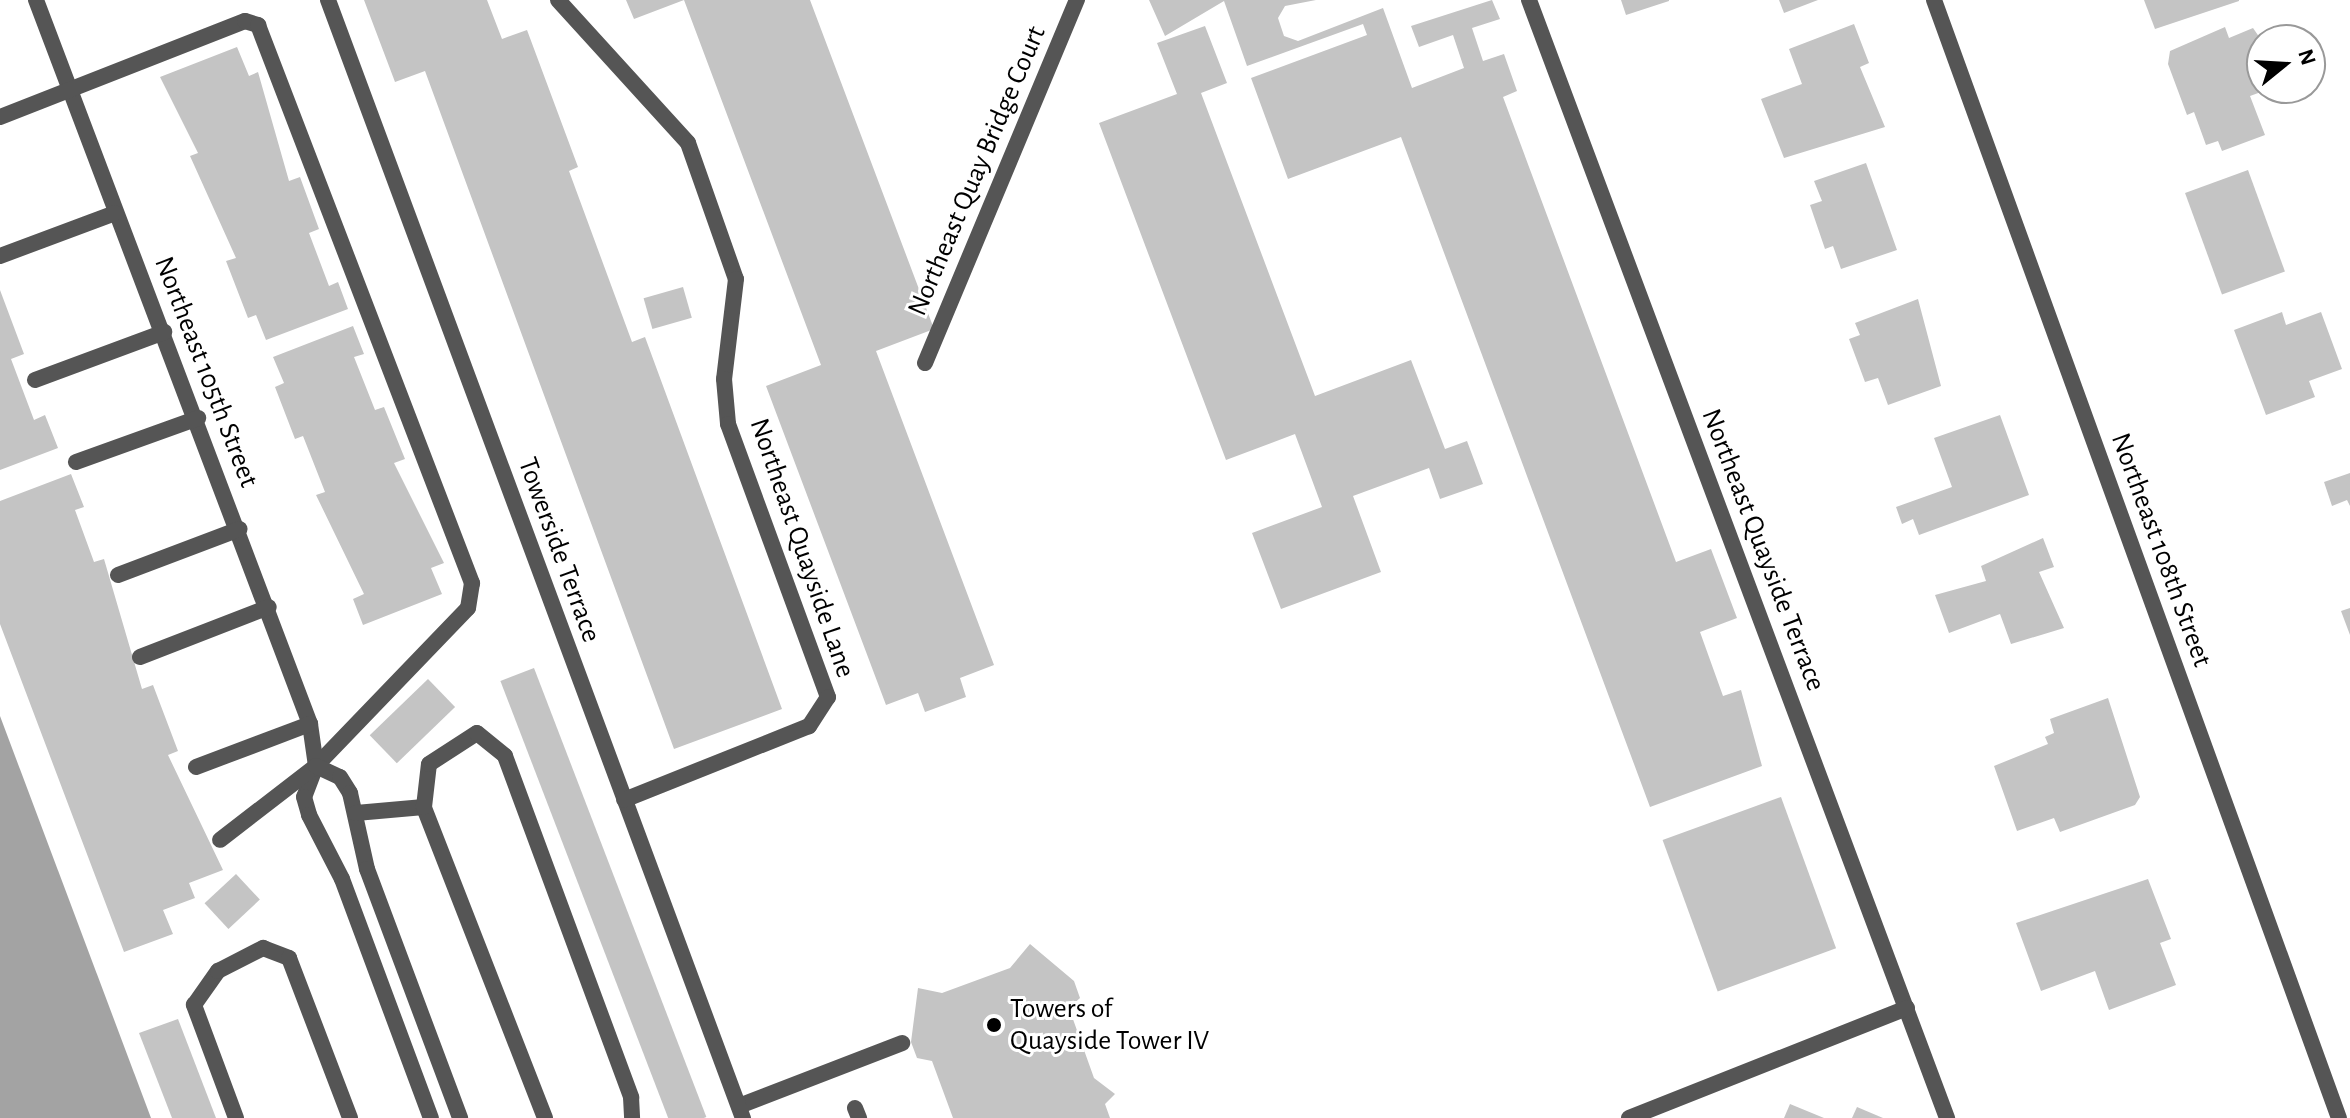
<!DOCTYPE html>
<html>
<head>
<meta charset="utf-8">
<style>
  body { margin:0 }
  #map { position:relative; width:2350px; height:1118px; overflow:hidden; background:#fff; font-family:"Alegreya Sans",sans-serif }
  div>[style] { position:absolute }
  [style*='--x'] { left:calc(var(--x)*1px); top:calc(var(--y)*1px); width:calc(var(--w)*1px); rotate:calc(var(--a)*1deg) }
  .water>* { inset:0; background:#a3a3a3 }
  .building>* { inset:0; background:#c4c4c4; transform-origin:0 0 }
  .lane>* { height:16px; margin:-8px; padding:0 8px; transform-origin:8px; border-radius:8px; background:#555 }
  .street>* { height:16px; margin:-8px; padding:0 8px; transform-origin:8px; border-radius:8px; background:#555 }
  .dots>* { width:22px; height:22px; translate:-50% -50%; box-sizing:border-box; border:4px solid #fff; border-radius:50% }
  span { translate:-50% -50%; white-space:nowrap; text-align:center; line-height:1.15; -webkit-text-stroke:6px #fff; paint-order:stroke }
  .street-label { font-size:28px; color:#000 }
  .poi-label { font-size:28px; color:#000 }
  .left { translate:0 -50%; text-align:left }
  .north { position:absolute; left:2246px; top:24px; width:80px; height:80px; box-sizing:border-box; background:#fff; border:2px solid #999; border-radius:50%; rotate:72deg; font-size:22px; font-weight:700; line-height:32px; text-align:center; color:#000 }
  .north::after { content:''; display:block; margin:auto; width:28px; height:36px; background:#000; clip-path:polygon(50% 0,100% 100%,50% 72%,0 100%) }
</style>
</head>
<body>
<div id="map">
  <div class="water">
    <i style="clip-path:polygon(0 716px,151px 1118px,0 1118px)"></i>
  </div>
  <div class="building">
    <i style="clip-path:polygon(364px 0,487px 0,502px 39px,527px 30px,578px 167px,569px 171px,632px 342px,645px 337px,782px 709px,674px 749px,425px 71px,395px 82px)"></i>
    <i style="clip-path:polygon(626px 0,810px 0,934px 329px,876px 351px,994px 665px,960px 678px,966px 697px,925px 712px,918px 693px,886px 705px,766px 386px,821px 365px,684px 0,634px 19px)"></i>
    <i style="clip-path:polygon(1149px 0,1316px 0,1285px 6px,1278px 18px,1284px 36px,1298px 41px,1383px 8px,1412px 88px,1464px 68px,1453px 35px,1419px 47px,1411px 26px,1492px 0,1500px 19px,1472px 28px,1483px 61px,1504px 54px,1517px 91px,1503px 97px,1676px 562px,1711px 549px,1737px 618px,1700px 632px,1723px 696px,1741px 690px,1762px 766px,1650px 807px,1401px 137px,1288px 179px,1251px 78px,1367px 35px,1363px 24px,1247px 66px,1224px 1px,1165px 36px)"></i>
    <i style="clip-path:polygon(1621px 0,1669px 0,1669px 1px,1626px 15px)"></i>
    <i style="clip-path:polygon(1779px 0,1818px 0,1784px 13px)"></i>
    <i style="clip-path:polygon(2144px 0,2239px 0,2239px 1px,2155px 29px)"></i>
    <i style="clip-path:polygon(1854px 24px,1869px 63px,1860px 67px,1885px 127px,1784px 158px,1761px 99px,1802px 84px,1789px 49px)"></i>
    <i style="clip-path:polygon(1205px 26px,1227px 83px,1201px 93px,1315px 396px,1411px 360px,1445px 449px,1467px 441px,1483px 484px,1440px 499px,1429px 468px,1353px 496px,1381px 572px,1281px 609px,1252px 533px,1322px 507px,1295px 434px,1226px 460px,1099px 123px,1177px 94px,1157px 43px)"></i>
    <i style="clip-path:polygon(2225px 27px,2229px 38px,2253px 28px,2262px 41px,2262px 88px,2272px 88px,2250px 96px,2265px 135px,2222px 151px,2218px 141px,2206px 145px,2194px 112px,2187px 115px,2168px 64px,2170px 51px)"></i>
    <i style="clip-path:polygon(237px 47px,249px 76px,258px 72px,289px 181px,300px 177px,319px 229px,309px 233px,329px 286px,338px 282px,348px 309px,266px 340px,256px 315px,248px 318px,226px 261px,236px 258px,190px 156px,198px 153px,160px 77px)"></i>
    <i style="clip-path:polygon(1866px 163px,1897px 250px,1841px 269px,1833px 246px,1825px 249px,1810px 205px,1822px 201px,1814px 181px)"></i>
    <i style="left:2248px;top:170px;width:108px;height:67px;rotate:70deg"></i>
    <i style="left:683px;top:287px;width:32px;height:41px;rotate:74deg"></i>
    <i style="clip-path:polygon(0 290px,24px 354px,11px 359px,34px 420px,45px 415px,58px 448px,0 470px)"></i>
    <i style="clip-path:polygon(1918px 299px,1941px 386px,1888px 405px,1878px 378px,1865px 382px,1849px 339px,1860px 335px,1855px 323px)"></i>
    <i style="clip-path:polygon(2282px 312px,2286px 325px,2321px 312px,2342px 369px,2309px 381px,2315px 397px,2266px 415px,2234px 330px)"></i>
    <i style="clip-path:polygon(353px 326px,364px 354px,354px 357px,375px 410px,384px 407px,405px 459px,394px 463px,444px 563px,431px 568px,442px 594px,363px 625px,353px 599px,364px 594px,316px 495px,325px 492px,303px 436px,295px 439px,275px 387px,284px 383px,273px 357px)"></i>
    <i style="clip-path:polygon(2000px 415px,2029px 495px,1919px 535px,1913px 519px,1902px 524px,1896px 507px,1952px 487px,1934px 438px)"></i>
    <i style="clip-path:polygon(2350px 473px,2350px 506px,2347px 500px,2332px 506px,2324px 482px)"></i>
    <i style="clip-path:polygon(71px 474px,84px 507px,75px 510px,94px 562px,104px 559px,142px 689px,153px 685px,178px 751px,168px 755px,223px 870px,189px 883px,195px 898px,163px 910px,173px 934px,124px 952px,0 624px,0 501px)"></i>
    <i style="clip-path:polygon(2043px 538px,2054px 567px,2039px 572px,2064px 628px,2011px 644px,2000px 614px,1949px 633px,1935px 595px,1986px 581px,1981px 566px)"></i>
    <i style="clip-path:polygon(2350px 608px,2350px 635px,2341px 611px)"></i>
    <i style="left:534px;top:668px;width:481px;height:36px;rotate:69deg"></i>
    <i style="left:428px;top:679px;width:39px;height:81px;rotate:46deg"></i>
    <i style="clip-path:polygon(2108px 698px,2140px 797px,2135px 805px,2060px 832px,2054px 818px,2017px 831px,1994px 766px,2048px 744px,2045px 737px,2054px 733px,2050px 719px)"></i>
    <i style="left:1781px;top:797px;width:161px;height:126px;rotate:70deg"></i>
    <i style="left:236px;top:874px;width:35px;height:43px;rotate:47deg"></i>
    <i style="clip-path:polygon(2148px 879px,2171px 939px,2160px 943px,2176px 985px,2109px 1010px,2095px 971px,2041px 991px,2016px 923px)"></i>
    <i style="clip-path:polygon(1030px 944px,1074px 981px,1080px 998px,1069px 1008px,1094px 1078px,1115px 1094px,1105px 1104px,1110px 1118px,953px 1118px,932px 1061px,917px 1058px,911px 1042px,918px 988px,942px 993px,1010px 968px)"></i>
    <i style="clip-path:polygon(178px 1019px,216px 1118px,172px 1118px,139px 1033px)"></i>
    <i style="clip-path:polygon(1790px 1104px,1824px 1118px,1784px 1118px)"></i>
    <i style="clip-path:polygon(1857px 1107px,1883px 1118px,1852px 1118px)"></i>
  </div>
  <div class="lane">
    <i style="--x:36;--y:0;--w:774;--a:69.27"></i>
    <i style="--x:310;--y:724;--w:42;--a:81.9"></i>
    <i style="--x:316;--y:766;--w:33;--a:111"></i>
    <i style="--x:304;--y:797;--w:19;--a:74"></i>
    <i style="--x:309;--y:815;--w:72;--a:62.7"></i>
    <i style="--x:342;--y:879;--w:255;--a:69.6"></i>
    <i style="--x:0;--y:117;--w:263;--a:-21.4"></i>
    <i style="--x:245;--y:21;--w:14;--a:17"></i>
    <i style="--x:258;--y:25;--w:598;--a:69.02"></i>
    <i style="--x:472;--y:583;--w:25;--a:99"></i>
    <i style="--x:468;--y:608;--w:219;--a:133.9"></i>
    <i style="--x:316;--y:766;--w:121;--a:142.4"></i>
    <i style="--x:0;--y:256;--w:123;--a:-20.5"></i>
    <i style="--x:35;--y:380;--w:138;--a:-20.4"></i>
    <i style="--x:76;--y:462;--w:130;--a:-19.8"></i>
    <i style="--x:118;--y:575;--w:130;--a:-20.7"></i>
    <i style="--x:140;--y:657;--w:138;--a:-21.2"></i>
    <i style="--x:316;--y:766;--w:26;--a:25"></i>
    <i style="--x:340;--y:777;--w:19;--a:58"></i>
    <i style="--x:350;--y:793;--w:78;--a:77.4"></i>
    <i style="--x:367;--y:869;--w:266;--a:69.5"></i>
    <i style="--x:196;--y:767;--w:122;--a:-20.7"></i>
    <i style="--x:356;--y:813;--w:68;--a:-5"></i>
    <i style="--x:739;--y:1106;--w:175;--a:-21.1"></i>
    <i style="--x:855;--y:1108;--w:11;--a:68"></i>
    <i style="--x:236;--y:1118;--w:121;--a:-110.4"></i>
    <i style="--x:194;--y:1005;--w:42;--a:-54.8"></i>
    <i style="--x:218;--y:971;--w:51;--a:-27.1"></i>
    <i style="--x:263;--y:948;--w:28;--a:21"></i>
    <i style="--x:289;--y:958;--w:171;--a:69.1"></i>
    <i style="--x:545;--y:1118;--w:334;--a:-111.3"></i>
    <i style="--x:424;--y:807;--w:43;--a:-83.4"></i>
    <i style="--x:429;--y:764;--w:57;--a:-32.9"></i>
    <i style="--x:477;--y:733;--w:36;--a:39"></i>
    <i style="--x:505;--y:756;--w:364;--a:69.7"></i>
    <i style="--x:631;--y:1097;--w:21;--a:87"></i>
  </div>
  <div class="street">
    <i style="--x:328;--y:0;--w:1193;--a:69.64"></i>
    <i style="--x:558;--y:0;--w:193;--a:47.7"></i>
    <i style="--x:688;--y:143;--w:144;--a:70.6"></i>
    <i style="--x:736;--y:279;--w:101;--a:96.8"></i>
    <i style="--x:724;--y:379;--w:45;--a:84.9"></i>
    <i style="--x:728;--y:424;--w:291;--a:69.9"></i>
    <i style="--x:828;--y:697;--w:35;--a:123"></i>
    <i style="--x:809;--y:726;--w:199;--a:158.2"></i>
    <i style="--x:1529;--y:0;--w:1194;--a:69.5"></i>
    <i style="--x:1934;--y:0;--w:1189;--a:70.09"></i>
    <i style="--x:925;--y:363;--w:394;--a:-67.3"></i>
    <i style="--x:1629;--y:1118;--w:299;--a:-21.6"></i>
  </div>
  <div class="dots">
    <i style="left:994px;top:1025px;background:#000"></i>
  </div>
  <div class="street-label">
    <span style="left:977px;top:171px;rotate:-67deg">Northeast Quay Bridge Court</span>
    <span style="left:206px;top:372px;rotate:69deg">Northeast 105th Street</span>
    <span style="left:802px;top:548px;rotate:71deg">Northeast Quayside Lane</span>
    <span style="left:559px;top:550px;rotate:70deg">Towerside Terrace</span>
    <span style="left:1763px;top:550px;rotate:69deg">Northeast Quayside Terrace</span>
    <span style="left:2161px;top:550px;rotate:70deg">Northeast 108th Street</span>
  </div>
  <div class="poi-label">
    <span class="left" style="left:1010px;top:1025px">Towers of<br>Quayside Tower IV</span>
  </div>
  <div class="north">N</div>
</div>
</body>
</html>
